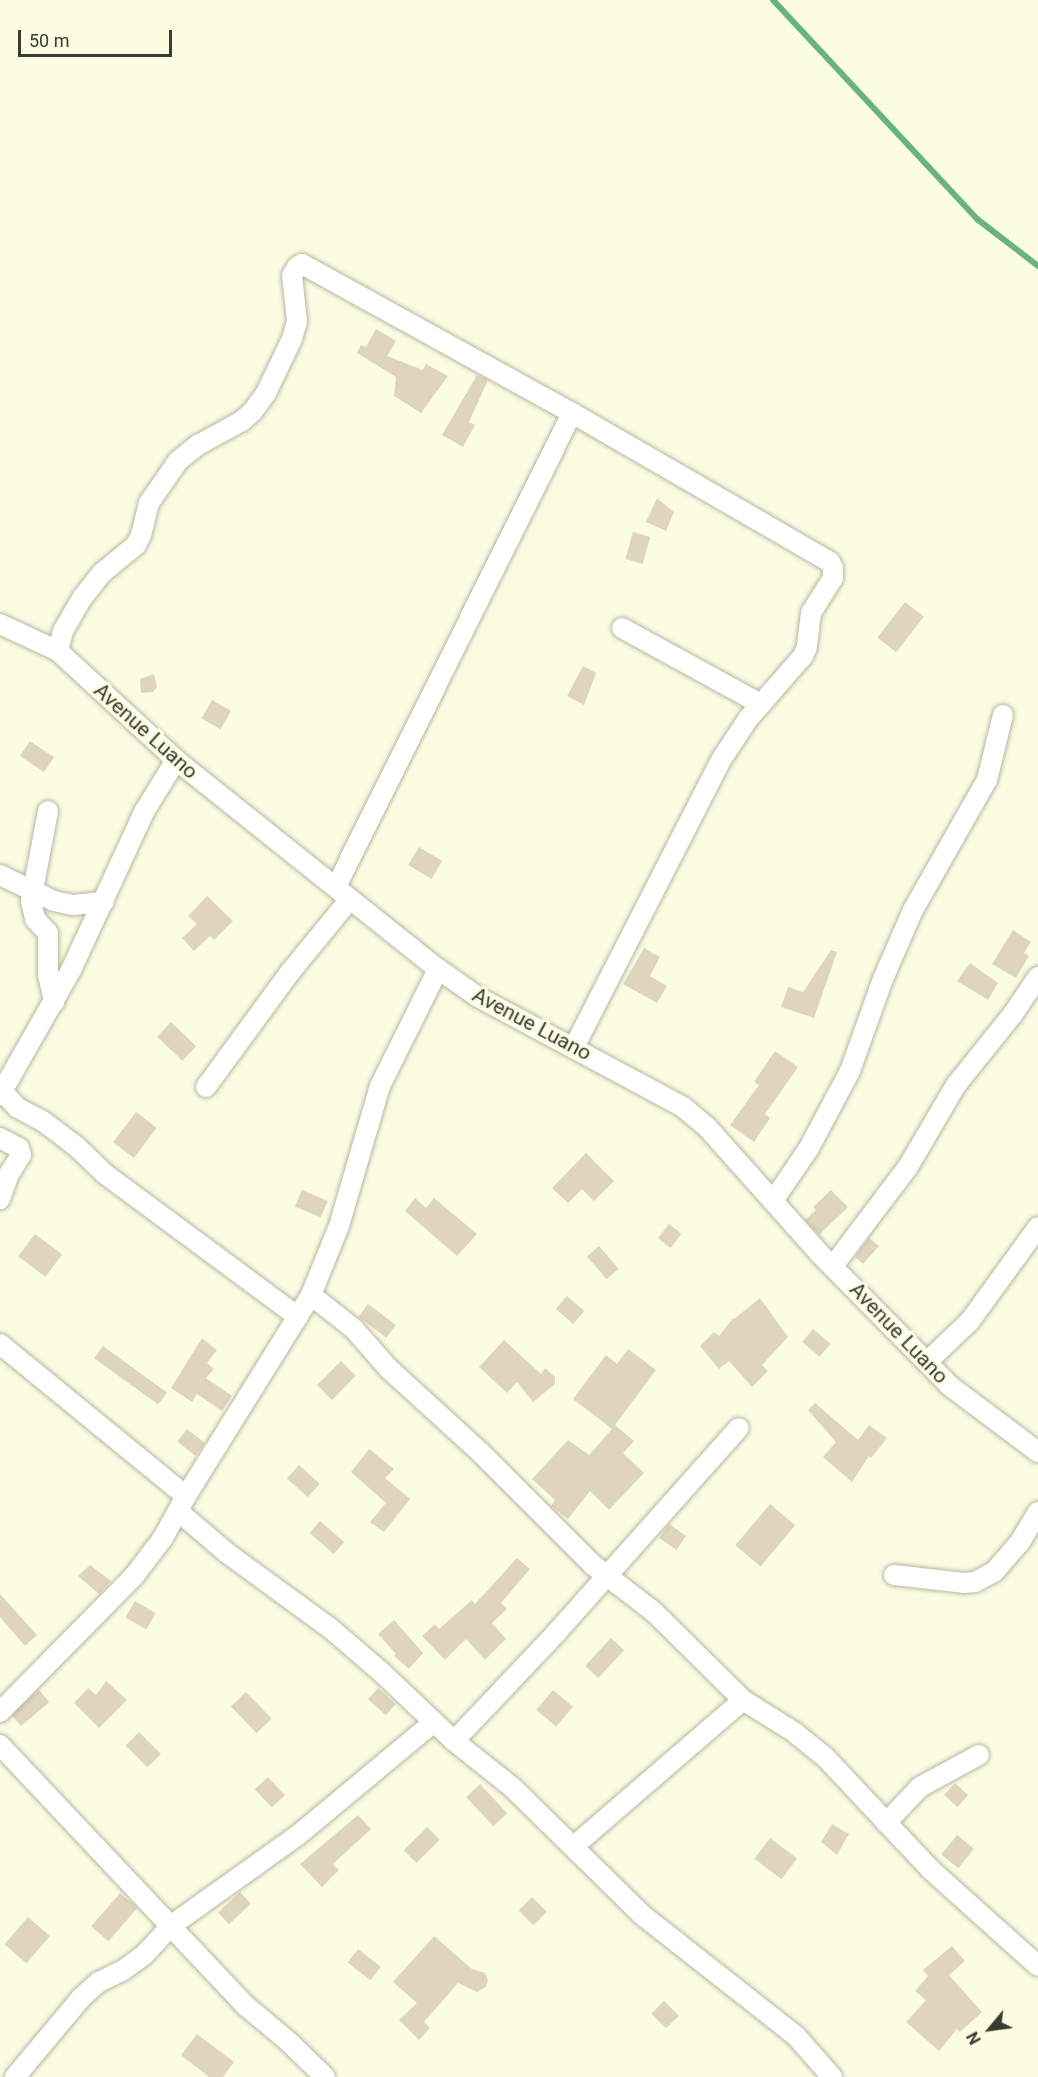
<!DOCTYPE html>
<html>
<head>
<meta charset="utf-8">
<style>
  body { margin:0 }
  #map { position:relative; width:1038px; height:2077px; overflow:hidden; background:#fbfde3; font-family:Roboto,sans-serif }
  div>[style] { position:absolute }
  [style*='--x'] { left:calc(var(--x)*1px); top:calc(var(--y)*1px); width:calc(var(--w)*1px); rotate:calc(var(--a)*1deg) }
  .stream>* { height:6px; margin:-3px; padding:0 3px; transform-origin:3px; border-radius:3px; background:#6ab280 }
  .building>* { inset:0; background:#ded5bc; transform-origin:0 0 }
  .roads { filter:drop-shadow(0 0 2px #b6b89f) drop-shadow(0 0 2px #b6b89f) }
  .minor>* { height:20px; margin:-10px; padding:0 10px; transform-origin:10px; border-radius:10px; background:#fff }
  span { translate:-50% -50%; white-space:nowrap; text-align:center; line-height:1.15; -webkit-text-stroke:6px #fbfde3; paint-order:stroke }
  .street-label { font-size:21px; color:#3a3b31 }
  .north { position:absolute; left:960px; top:1999px; width:60px; height:60px; -webkit-text-stroke:4px #fbfde3; paint-order:stroke; rotate:241deg; font-size:16px; font-weight:700; line-height:24px; text-align:center; color:#3a3b31 }
  .north::after { content:''; display:block; margin:auto; width:21px; height:27px; background:#3a3b31; clip-path:polygon(50% 0,100% 100%,50% 72%,0 100%) }
  .scale { position:absolute; left:18px; top:30px; width:154px; height:27px; box-sizing:border-box; border:3px solid #3a3b31; border-top:0; padding-left:8px; font-size:18px; line-height:21px; white-space:nowrap; color:#3a3b31; -webkit-text-stroke:4px #fbfde3; paint-order:stroke }
</style>
</head>
<body>
<div id="map">
  <div class="stream">
    <i style="--x:773;--y:0;--w:299;--a:47"></i>
    <i style="--x:977;--y:219;--w:77;--a:37.6"></i>
  </div>
  <div class="building">
    <i style="clip-path:polygon(376px 329px,396px 341px,387px 356px,423px 370px,426px 364px,448px 376px,421px 413px,394px 396px,396px 377px,357px 353px,361px 345px,366px 347px)"></i>
    <i style="clip-path:polygon(477px 375px,488px 380px,469px 422px,475px 425px,463px 447px,442px 435px)"></i>
    <i style="clip-path:polygon(657px 498px,674px 512px,666px 531px,646px 522px)"></i>
    <i style="left:633px;top:532px;width:18px;height:28px;rotate:16deg"></i>
    <i style="left:905px;top:602px;width:24px;height:45px;rotate:38deg"></i>
    <i style="clip-path:polygon(583px 666px,596px 673px,584px 705px,567px 696px)"></i>
    <i style="clip-path:polygon(154px 674px,157px 687px,153px 692px,141px 693px,140px 679px)"></i>
    <i style="left:212px;top:700px;width:22px;height:21px;rotate:30deg"></i>
    <i style="left:30px;top:741px;width:29px;height:18px;rotate:34deg"></i>
    <i style="left:419px;top:847px;width:27px;height:21px;rotate:31deg"></i>
    <i style="clip-path:polygon(207px 896px,233px 921px,214px 940px,210px 936px,194px 951px,182px 938px,197px 924px,188px 916px)"></i>
    <i style="clip-path:polygon(1013px 930px,1031px 942px,1024px 953px,1029px 956px,1016px 978px,992px 964px)"></i>
    <i style="clip-path:polygon(644px 948px,660px 957px,650px 976px,667px 986px,657px 1003px,623px 984px)"></i>
    <i style="clip-path:polygon(831px 950px,837px 952px,814px 1018px,781px 1007px,788px 987px,803px 992px)"></i>
    <i style="clip-path:polygon(970px 963px,998px 983px,988px 1000px,957px 981px)"></i>
    <i style="left:171px;top:1022px;width:35px;height:20px;rotate:44deg"></i>
    <i style="clip-path:polygon(775px 1051px,798px 1067px,765px 1114px,770px 1118px,754px 1142px,730px 1125px,759px 1085px,754px 1082px)"></i>
    <i style="left:136px;top:1112px;width:26px;height:38px;rotate:37deg"></i>
    <i style="clip-path:polygon(586px 1153px,614px 1181px,594px 1201px,582px 1189px,568px 1203px,552px 1188px)"></i>
    <i style="left:302px;top:1190px;width:28px;height:18px;rotate:23deg"></i>
    <i style="clip-path:polygon(831px 1190px,848px 1207px,819px 1235px,805px 1220px,816px 1210px,813px 1207px)"></i>
    <i style="clip-path:polygon(415px 1198px,426px 1208px,434px 1198px,477px 1234px,457px 1256px,405px 1211px)"></i>
    <i style="left:669px;top:1224px;width:16px;height:18px;rotate:38deg"></i>
    <i style="left:35px;top:1234px;width:34px;height:28px;rotate:37deg"></i>
    <i style="clip-path:polygon(869px 1238px,879px 1246px,863px 1264px,855px 1257px)"></i>
    <i style="left:599px;top:1246px;width:30px;height:16px;rotate:49deg"></i>
    <i style="left:567px;top:1296px;width:23px;height:17px;rotate:41deg"></i>
    <i style="clip-path:polygon(760px 1298px,788px 1337px,762px 1365px,768px 1371px,752px 1387px,729px 1361px,719px 1369px,700px 1346px,714px 1332px,719px 1336px,733px 1318px,734px 1319px)"></i>
    <i style="left:368px;top:1304px;width:35px;height:16px;rotate:37deg"></i>
    <i style="left:813px;top:1329px;width:23px;height:17px;rotate:40deg"></i>
    <i style="clip-path:polygon(202px 1338px,217px 1350px,207px 1363px,214px 1369px,206px 1378px,232px 1396px,222px 1411px,197px 1394px,192px 1402px,171px 1388px)"></i>
    <i style="clip-path:polygon(504px 1340px,541px 1374px,545px 1368px,555px 1377px,555px 1384px,533px 1402px,517px 1382px,507px 1393px,479px 1367px)"></i>
    <i style="left:103px;top:1346px;width:79px;height:15px;rotate:36deg"></i>
    <i style="clip-path:polygon(628px 1349px,656px 1370px,615px 1425px,634px 1441px,623px 1453px,644px 1473px,609px 1510px,590px 1491px,568px 1519px,551px 1506px,555px 1500px,532px 1479px,568px 1440px,589px 1455px,612px 1429px,573px 1399px,606px 1355px,617px 1364px)"></i>
    <i style="left:341px;top:1361px;width:21px;height:34px;rotate:45deg"></i>
    <i style="clip-path:polygon(815px 1403px,858px 1440px,869px 1425px,887px 1438px,871px 1458px,869px 1456px,852px 1482px,823px 1457px,836px 1442px,808px 1410px)"></i>
    <i style="left:187px;top:1429px;width:23px;height:16px;rotate:38deg"></i>
    <i style="clip-path:polygon(369px 1449px,394px 1469px,385px 1478px,410px 1499px,384px 1532px,370px 1522px,386px 1503px,351px 1472px)"></i>
    <i style="left:299px;top:1465px;width:28px;height:18px;rotate:42deg"></i>
    <i style="left:770px;top:1504px;width:33px;height:54px;rotate:40deg"></i>
    <i style="left:320px;top:1521px;width:32px;height:16px;rotate:41deg"></i>
    <i style="left:669px;top:1524px;width:21px;height:17px;rotate:35deg"></i>
    <i style="clip-path:polygon(517px 1558px,530px 1569px,501px 1603px,507px 1609px,492px 1623px,506px 1639px,485px 1660px,466px 1639px,445px 1660px,422px 1636px,435px 1624px,439px 1629px,472px 1600px,475px 1604px)"></i>
    <i style="clip-path:polygon(90px 1565px,111px 1581px,99px 1594px,78px 1576px)"></i>
    <i style="clip-path:polygon(0 1594px,37px 1635px,25px 1646px,0 1617px)"></i>
    <i style="left:135px;top:1601px;width:24px;height:19px;rotate:30deg"></i>
    <i style="clip-path:polygon(394px 1620px,423px 1653px,409px 1669px,394px 1656px,396px 1654px,378px 1634px)"></i>
    <i style="left:611px;top:1638px;width:18px;height:38px;rotate:43deg"></i>
    <i style="clip-path:polygon(106px 1681px,127px 1700px,99px 1728px,74px 1703px,88px 1688px,96px 1695px)"></i>
    <i style="left:378px;top:1688px;width:24px;height:15px;rotate:42deg"></i>
    <i style="left:39px;top:1690px;width:16px;height:37px;rotate:50deg"></i>
    <i style="left:553px;top:1690px;width:26px;height:26px;rotate:40deg"></i>
    <i style="left:246px;top:1692px;width:37px;height:21px;rotate:46deg"></i>
    <i style="left:139px;top:1732px;width:31px;height:19px;rotate:45deg"></i>
    <i style="left:268px;top:1777px;width:25px;height:18px;rotate:47deg"></i>
    <i style="left:955px;top:1783px;width:18px;height:16px;rotate:43deg"></i>
    <i style="left:480px;top:1784px;width:40px;height:19px;rotate:47deg"></i>
    <i style="clip-path:polygon(358px 1815px,371px 1829px,333px 1864px,339px 1870px,322px 1887px,300px 1864px)"></i>
    <i style="clip-path:polygon(832px 1824px,849px 1834px,837px 1855px,821px 1842px)"></i>
    <i style="left:427px;top:1827px;width:18px;height:33px;rotate:45deg"></i>
    <i style="left:957px;top:1835px;width:22px;height:25px;rotate:39deg"></i>
    <i style="left:770px;top:1838px;width:34px;height:26px;rotate:37deg"></i>
    <i style="left:240px;top:1892px;width:16px;height:30px;rotate:47deg"></i>
    <i style="left:120px;top:1893px;width:23px;height:44px;rotate:41deg"></i>
    <i style="left:532px;top:1897px;width:21px;height:19px;rotate:45deg"></i>
    <i style="left:28px;top:1917px;width:29px;height:36px;rotate:41deg"></i>
    <i style="clip-path:polygon(434px 1936px,472px 1969px,485px 1973px,488px 1980px,486px 1987px,477px 1992px,458px 1983px,424px 2022px,430px 2028px,419px 2040px,399px 2020px,417px 2003px,393px 1982px)"></i>
    <i style="clip-path:polygon(952px 1946px,965px 1961px,949px 1975px,982px 2012px,960px 2032px,957px 2029px,939px 2051px,906px 2022px,926px 2000px,915px 1991px,928px 1976px,923px 1970px)"></i>
    <i style="left:358px;top:1949px;width:29px;height:17px;rotate:38deg"></i>
    <i style="left:664px;top:2001px;width:21px;height:18px;rotate:45deg"></i>
    <i style="clip-path:polygon(197px 2034px,234px 2062px,223px 2077px,209px 2077px,181px 2055px)"></i>
  </div>
  <div class="roads">
    <div class="minor">
      <i style="--x:0;--y:624;--w:64;--a:25"></i>
      <i style="--x:58;--y:651;--w:161;--a:42.7"></i>
      <i style="--x:176;--y:760;--w:335;--a:38.6"></i>
      <i style="--x:438;--y:969;--w:49;--a:35"></i>
      <i style="--x:478;--y:997;--w:233;--a:28.2"></i>
      <i style="--x:683;--y:1107;--w:30;--a:40"></i>
      <i style="--x:706;--y:1126;--w:170;--a:48.3"></i>
      <i style="--x:819;--y:1253;--w:187;--a:45.4"></i>
      <i style="--x:950;--y:1386;--w:110;--a:36.9"></i>
      <i style="--x:622;--y:628;--w:158;--a:28.7"></i>
      <i style="--x:58;--y:651;--w:21;--a:-76"></i>
      <i style="--x:63;--y:631;--w:39;--a:-60"></i>
      <i style="--x:83;--y:597;--w:31;--a:-52"></i>
      <i style="--x:102;--y:573;--w:44;--a:-39.5"></i>
      <i style="--x:136;--y:545;--w:11;--a:-63"></i>
      <i style="--x:141;--y:535;--w:33;--a:-76"></i>
      <i style="--x:149;--y:503;--w:51;--a:-55.4"></i>
      <i style="--x:178;--y:461;--w:26;--a:-39"></i>
      <i style="--x:198;--y:445;--w:50;--a:-28.6"></i>
      <i style="--x:242;--y:421;--w:15;--a:-42"></i>
      <i style="--x:253;--y:411;--w:22;--a:-54"></i>
      <i style="--x:266;--y:393;--w:60;--a:-64.3"></i>
      <i style="--x:292;--y:339;--w:19;--a:-74"></i>
      <i style="--x:297;--y:321;--w:45;--a:-96.3"></i>
      <i style="--x:292;--y:276;--w:10;--a:-61"></i>
      <i style="--x:297;--y:267;--w:6;--a:-31"></i>
      <i style="--x:302;--y:264;--w:308;--a:28.9"></i>
      <i style="--x:572;--y:413;--w:298;--a:30"></i>
      <i style="--x:830;--y:562;--w:7;--a:63"></i>
      <i style="--x:833;--y:568;--w:10;--a:90"></i>
      <i style="--x:833;--y:578;--w:41;--a:122.2"></i>
      <i style="--x:811;--y:613;--w:34;--a:97"></i>
      <i style="--x:807;--y:647;--w:10;--a:114"></i>
      <i style="--x:803;--y:656;--w:84;--a:131.1"></i>
      <i style="--x:748;--y:719;--w:49;--a:123.4"></i>
      <i style="--x:721;--y:760;--w:322;--a:117.1"></i>
      <i style="--x:48;--y:811;--w:92;--a:100.7"></i>
      <i style="--x:31;--y:901;--w:18;--a:77"></i>
      <i style="--x:35;--y:919;--w:19;--a:47"></i>
      <i style="--x:48;--y:933;--w:42;--a:90"></i>
      <i style="--x:48;--y:975;--w:28;--a:77"></i>
      <i style="--x:0;--y:875;--w:60;--a:25.7"></i>
      <i style="--x:54;--y:901;--w:19;--a:12"></i>
      <i style="--x:73;--y:905;--w:31;--a:-6"></i>
      <i style="--x:336;--y:887;--w:530;--a:-63.53"></i>
      <i style="--x:206;--y:1087;--w:144;--a:-53.8"></i>
      <i style="--x:291;--y:971;--w:93;--a:-50.7"></i>
      <i style="--x:0;--y:1089;--w:26;--a:47"></i>
      <i style="--x:18;--y:1108;--w:30;--a:28"></i>
      <i style="--x:44;--y:1122;--w:41;--a:37.1"></i>
      <i style="--x:77;--y:1147;--w:39;--a:44"></i>
      <i style="--x:105;--y:1174;--w:240;--a:36.5"></i>
      <i style="--x:0;--y:1095;--w:146;--a:-60.4"></i>
      <i style="--x:72;--y:968;--w:172;--a:-65.2"></i>
      <i style="--x:144;--y:812;--w:61;--a:-58.4"></i>
      <i style="--x:0;--y:1138;--w:21;--a:28"></i>
      <i style="--x:19;--y:1148;--w:7;--a:74"></i>
      <i style="--x:21;--y:1155;--w:22;--a:122"></i>
      <i style="--x:9;--y:1174;--w:27;--a:110"></i>
      <i style="--x:773;--y:1201;--w:64;--a:-55.8"></i>
      <i style="--x:809;--y:1148;--w:87;--a:-62"></i>
      <i style="--x:850;--y:1071;--w:98;--a:-70.3"></i>
      <i style="--x:883;--y:979;--w:75;--a:-66.5"></i>
      <i style="--x:913;--y:910;--w:150;--a:-60.4"></i>
      <i style="--x:987;--y:780;--w:67;--a:-76.2"></i>
      <i style="--x:833;--y:1266;--w:124;--a:-52.9"></i>
      <i style="--x:908;--y:1167;--w:95;--a:-59.7"></i>
      <i style="--x:956;--y:1085;--w:91;--a:-51.2"></i>
      <i style="--x:1013;--y:1014;--w:45;--a:-56"></i>
      <i style="--x:311;--y:1295;--w:55;--a:38.3"></i>
      <i style="--x:354;--y:1329;--w:52;--a:48.9"></i>
      <i style="--x:388;--y:1368;--w:126;--a:42.4"></i>
      <i style="--x:481;--y:1453;--w:158;--a:45"></i>
      <i style="--x:593;--y:1565;--w:77;--a:37.6"></i>
      <i style="--x:654;--y:1612;--w:125;--a:44.7"></i>
      <i style="--x:743;--y:1700;--w:60;--a:32.1"></i>
      <i style="--x:794;--y:1732;--w:40;--a:39"></i>
      <i style="--x:825;--y:1757;--w:154;--a:46.8"></i>
      <i style="--x:930;--y:1869;--w:145;--a:41.9"></i>
      <i style="--x:0;--y:1344;--w:240;--a:39.3"></i>
      <i style="--x:927;--y:1362;--w:59;--a:-43.6"></i>
      <i style="--x:970;--y:1321;--w:116;--a:-54.1"></i>
      <i style="--x:179;--y:1512;--w:63;--a:40.5"></i>
      <i style="--x:227;--y:1553;--w:127;--a:36.1"></i>
      <i style="--x:330;--y:1628;--w:65;--a:40.6"></i>
      <i style="--x:379;--y:1670;--w:103;--a:43.4"></i>
      <i style="--x:454;--y:1741;--w:75;--a:38.5"></i>
      <i style="--x:513;--y:1788;--w:180;--a:44.5"></i>
      <i style="--x:641;--y:1914;--w:197;--a:38.2"></i>
      <i style="--x:796;--y:2036;--w:55;--a:48.7"></i>
      <i style="--x:894;--y:1575;--w:70;--a:6.5"></i>
      <i style="--x:964;--y:1583;--w:11;--a:-5"></i>
      <i style="--x:975;--y:1582;--w:21;--a:-28"></i>
      <i style="--x:994;--y:1572;--w:40;--a:-49"></i>
      <i style="--x:1020;--y:1542;--w:35;--a:-59"></i>
      <i style="--x:0;--y:1712;--w:191;--a:-45.4"></i>
      <i style="--x:134;--y:1576;--w:48;--a:-52.7"></i>
      <i style="--x:163;--y:1538;--w:48;--a:-61.3"></i>
      <i style="--x:186;--y:1496;--w:237;--a:-58.1"></i>
      <i style="--x:311;--y:1295;--w:74;--a:-67.9"></i>
      <i style="--x:339;--y:1226;--w:146;--a:-73.7"></i>
      <i style="--x:380;--y:1086;--w:131;--a:-63.6"></i>
      <i style="--x:454;--y:1741;--w:150;--a:-46.6"></i>
      <i style="--x:557;--y:1632;--w:273;--a:-48.3"></i>
      <i style="--x:0;--y:1745;--w:359;--a:46.7"></i>
      <i style="--x:246;--y:2006;--w:56;--a:39.9"></i>
      <i style="--x:289;--y:2042;--w:50;--a:44.2"></i>
      <i style="--x:886;--y:1823;--w:50;--a:-46.6"></i>
      <i style="--x:920;--y:1787;--w:67;--a:-28.5"></i>
      <i style="--x:574;--y:1846;--w:223;--a:-40.8"></i>
      <i style="--x:15;--y:2077;--w:103;--a:-50.1"></i>
      <i style="--x:81;--y:1998;--w:24;--a:-42"></i>
      <i style="--x:99;--y:1982;--w:25;--a:-26"></i>
      <i style="--x:122;--y:1971;--w:27;--a:-36"></i>
      <i style="--x:144;--y:1955;--w:41;--a:-47"></i>
      <i style="--x:172;--y:1925;--w:153;--a:-35.5"></i>
      <i style="--x:297;--y:1836;--w:178;--a:-39.8"></i>
    </div>
  </div>
  <div class="street-label">
    <span style="left:146px;top:731px;rotate:42deg">Avenue Luano</span>
    <span style="left:532px;top:1024px;rotate:28deg">Avenue Luano</span>
    <span style="left:899px;top:1333px;rotate:46deg">Avenue Luano</span>
  </div>
  <div class="north">N</div>
  <div class="scale">50 m</div>
</div>
</body>
</html>
